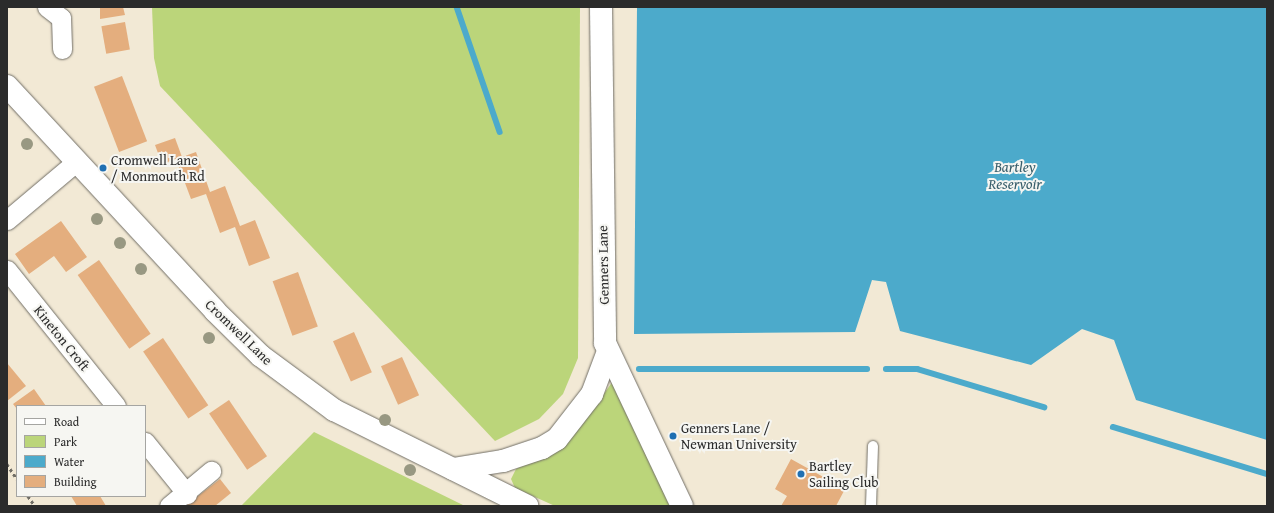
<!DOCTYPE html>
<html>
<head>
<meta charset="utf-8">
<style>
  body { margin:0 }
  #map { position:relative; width:1274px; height:513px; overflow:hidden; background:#f2e9d5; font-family:"Gentium Book Plus",serif }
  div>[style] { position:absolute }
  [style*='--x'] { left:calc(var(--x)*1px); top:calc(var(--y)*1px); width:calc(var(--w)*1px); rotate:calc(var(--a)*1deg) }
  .green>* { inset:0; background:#bbd57a }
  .water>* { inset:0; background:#4caacb }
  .stream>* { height:5.5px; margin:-2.75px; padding:0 2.75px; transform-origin:2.75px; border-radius:2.75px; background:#4caacb }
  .building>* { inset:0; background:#e4ae7e; transform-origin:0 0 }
  .path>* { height:2.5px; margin-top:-1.25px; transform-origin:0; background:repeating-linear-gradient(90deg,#716e66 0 3px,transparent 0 6px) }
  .roads { filter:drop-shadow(0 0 1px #716e66) drop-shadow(0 0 1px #716e66) }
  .service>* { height:10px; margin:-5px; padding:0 5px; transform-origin:5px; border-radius:5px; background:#fff }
  .minor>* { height:19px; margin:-9.5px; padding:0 9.5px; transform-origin:9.5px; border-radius:9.5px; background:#fff }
  .tertiary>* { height:22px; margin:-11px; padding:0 11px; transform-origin:11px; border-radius:11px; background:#fff }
  .trees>* { width:12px; height:12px; margin:-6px; border-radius:50%; background:#989882 }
  .dots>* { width:11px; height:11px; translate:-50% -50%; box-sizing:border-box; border:2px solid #f6f6f2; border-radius:50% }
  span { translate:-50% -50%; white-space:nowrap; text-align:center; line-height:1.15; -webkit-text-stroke:4px #f6f6f2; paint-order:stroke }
  .poi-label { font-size:14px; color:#2b2b2b }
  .left { translate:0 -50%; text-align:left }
  .street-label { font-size:14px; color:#2b2b2b }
  .water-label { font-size:15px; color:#385e6b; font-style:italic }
  .frame { position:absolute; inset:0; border:8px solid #2b2b2b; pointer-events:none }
  .legend { position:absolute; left:16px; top:405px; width:130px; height:92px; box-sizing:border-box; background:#f6f6f2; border:1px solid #a5a5a2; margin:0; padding:5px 7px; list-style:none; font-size:12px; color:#2b2b2b }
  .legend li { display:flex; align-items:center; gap:8px; height:20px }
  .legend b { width:20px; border:1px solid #a5a5a2 }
</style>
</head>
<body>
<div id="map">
  <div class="green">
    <i style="clip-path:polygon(152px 7px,580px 7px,578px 358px,563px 394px,539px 419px,495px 441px,160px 86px,154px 58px)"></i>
    <i style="clip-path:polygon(613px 381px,673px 506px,555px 506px,515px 488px,511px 479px,516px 469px,559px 447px,581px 426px)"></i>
    <i style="clip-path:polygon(314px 432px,465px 506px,241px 506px)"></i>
  </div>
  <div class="water">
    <i style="clip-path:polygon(637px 7px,1267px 7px,1267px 440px,1136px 400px,1114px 340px,1082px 329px,1031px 365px,900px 331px,886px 282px,872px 280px,855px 332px,634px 334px)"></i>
  </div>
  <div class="stream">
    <i style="--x:457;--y:7;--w:132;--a:71"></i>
    <i style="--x:639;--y:369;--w:228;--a:0"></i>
    <i style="--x:886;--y:369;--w:31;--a:0"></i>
    <i style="--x:917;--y:369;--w:133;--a:16.7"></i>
    <i style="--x:1113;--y:427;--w:161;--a:17"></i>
  </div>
  <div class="building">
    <i style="clip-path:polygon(100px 7px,123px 7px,125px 15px,100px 19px)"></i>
    <i style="left:125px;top:22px;width:28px;height:24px;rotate:80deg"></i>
    <i style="left:122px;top:76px;width:70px;height:30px;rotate:69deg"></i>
    <i style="clip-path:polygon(175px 138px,182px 157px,196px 152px,210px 192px,225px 186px,240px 226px,255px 220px,270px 258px,249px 266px,235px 227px,220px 233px,206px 194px,191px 199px,176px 159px,162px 164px,155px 145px)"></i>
    <i style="clip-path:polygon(61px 221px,87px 257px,66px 272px,54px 256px,29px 274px,15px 254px)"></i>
    <i style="left:99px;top:260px;width:90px;height:26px;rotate:55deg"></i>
    <i style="left:298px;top:272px;width:58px;height:27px;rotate:70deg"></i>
    <i style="left:354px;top:332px;width:44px;height:23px;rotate:66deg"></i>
    <i style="left:163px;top:338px;width:81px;height:24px;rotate:56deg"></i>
    <i style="left:402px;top:357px;width:42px;height:23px;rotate:66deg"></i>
    <i style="clip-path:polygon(7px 363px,26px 386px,7px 401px)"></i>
    <i style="clip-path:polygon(34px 389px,46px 406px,17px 406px,17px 409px,13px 404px)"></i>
    <i style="left:229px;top:400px;width:68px;height:24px;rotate:56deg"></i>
    <i style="clip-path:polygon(791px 459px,845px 489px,836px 506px,781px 506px,787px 496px,775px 489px)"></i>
    <i style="clip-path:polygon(220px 479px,231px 493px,215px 506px,185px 506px)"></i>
    <i style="clip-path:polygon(71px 496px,100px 496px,106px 506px,77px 506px)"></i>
  </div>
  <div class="path">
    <i style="--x:7;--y:464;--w:18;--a:56"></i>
    <i style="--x:28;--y:496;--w:12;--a:55"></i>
  </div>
  <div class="roads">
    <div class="service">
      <i style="--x:871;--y:506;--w:60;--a:-88.1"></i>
    </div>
    <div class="minor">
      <i style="--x:47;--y:7;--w:18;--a:38"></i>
      <i style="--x:61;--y:18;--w:31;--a:88"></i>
      <i style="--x:7;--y:220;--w:92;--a:-40.1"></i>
      <i style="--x:7;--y:270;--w:174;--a:51.3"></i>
      <i style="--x:145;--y:442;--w:67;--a:51.1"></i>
      <i style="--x:169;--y:506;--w:55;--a:-39.8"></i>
    </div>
    <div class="tertiary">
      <i style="--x:601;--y:7;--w:336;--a:89.3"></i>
      <i style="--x:605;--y:343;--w:180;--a:64.7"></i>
      <i style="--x:7;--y:86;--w:306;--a:47.2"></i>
      <i style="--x:215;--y:311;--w:64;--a:44.4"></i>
      <i style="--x:261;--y:356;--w:91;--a:36.5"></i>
      <i style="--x:334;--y:410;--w:216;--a:26.4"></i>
      <i style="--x:453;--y:469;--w:51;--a:-9.1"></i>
      <i style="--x:503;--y:461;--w:41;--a:-18.4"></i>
      <i style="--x:542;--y:448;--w:17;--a:-31"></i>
      <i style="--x:557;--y:439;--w:57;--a:-52.1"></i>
      <i style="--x:592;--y:394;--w:43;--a:-69.4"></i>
    </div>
  </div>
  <div class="trees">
    <i style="left:27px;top:144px"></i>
    <i style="left:97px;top:219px"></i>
    <i style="left:120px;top:243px"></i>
    <i style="left:141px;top:269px"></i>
    <i style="left:209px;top:338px"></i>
    <i style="left:385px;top:420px"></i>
    <i style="left:410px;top:470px"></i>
  </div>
  <div class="dots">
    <i style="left:103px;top:168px;background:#1f6fb2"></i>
    <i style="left:673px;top:436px;background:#1f6fb2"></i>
    <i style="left:801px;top:474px;background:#1f6fb2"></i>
  </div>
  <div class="poi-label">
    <span class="left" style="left:111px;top:168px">Cromwell Lane<br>/ Monmouth Rd</span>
    <span class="left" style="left:681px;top:436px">Genners Lane /<br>Newman University</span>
    <span class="left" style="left:809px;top:474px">Bartley<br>Sailing Club</span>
  </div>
  <div class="street-label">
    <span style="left:603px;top:265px;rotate:-91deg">Genners Lane</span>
    <span style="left:239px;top:332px;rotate:44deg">Cromwell Lane</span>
    <span style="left:62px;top:338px;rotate:51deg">Kineton Croft</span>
  </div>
  <div class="water-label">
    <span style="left:1015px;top:175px">Bartley<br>Reservoir</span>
  </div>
  <div class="frame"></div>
  <ul class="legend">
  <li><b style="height:5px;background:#fff"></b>Road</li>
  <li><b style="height:11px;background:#bbd57a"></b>Park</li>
  <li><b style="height:11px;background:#4caacb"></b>Water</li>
  <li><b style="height:11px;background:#e4ae7e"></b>Building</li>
  </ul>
</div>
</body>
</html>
